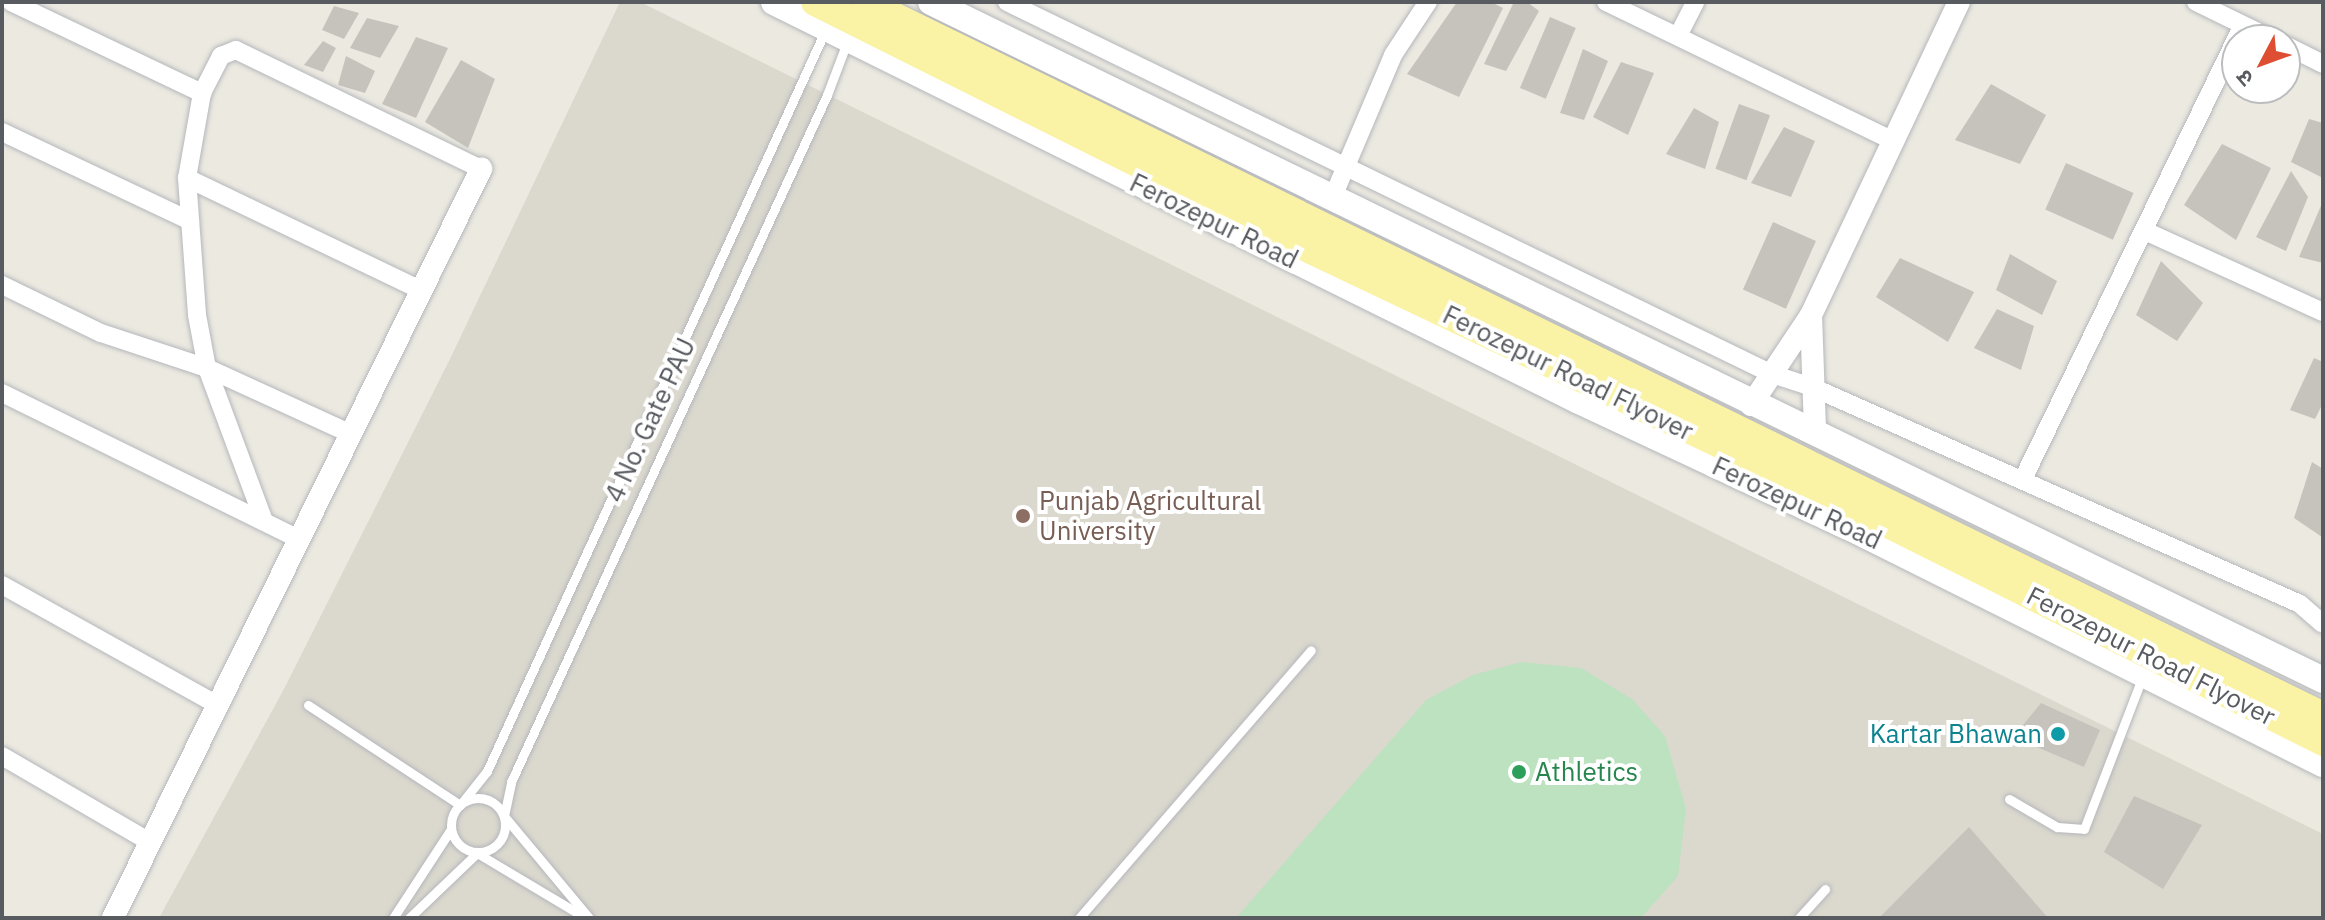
<!DOCTYPE html>
<html>
<head>
<meta charset="utf-8">
<style>
  body { margin:0 }
  #map { position:relative; width:2325px; height:920px; overflow:hidden; background:#ebe9e0; font-family:"IBM Plex Sans","Noto Sans Devanagari",sans-serif }
  div>[style] { position:absolute }
  [style*='--x'] { left:calc(var(--x)*1px); top:calc(var(--y)*1px); width:calc(var(--w)*1px); rotate:calc(var(--a)*1deg) }
  .education>* { inset:0; background:#dbd8ce }
  .green>* { inset:0; background:#bde2c0 }
  .building>* { inset:0; background:#c6c3bd; transform-origin:0 0 }
  .roads { filter:drop-shadow(0 0 2px #b5b7bc) drop-shadow(0 0 2px #b5b7bc) }
  .service>* { height:9px; margin:-4.5px; padding:0 4.5px; transform-origin:4.5px; border-radius:4.5px; background:#fff }
  .service>.ring { margin:-4.5px; padding:0; box-sizing:content-box; background:none; border:9px solid #fff; border-radius:50% }
  .minor>* { height:18px; margin:-9px; padding:0 9px; transform-origin:9px; border-radius:9px; background:#fff }
  .tertiary>* { height:22px; margin:-11px; padding:0 11px; transform-origin:11px; border-radius:11px; background:#fff }
  .secondary>* { height:26px; margin:-13px; padding:0 13px; transform-origin:13px; border-radius:13px; background:#fff }
  .primary>* { height:28px; margin:-14px; padding:0 14px; transform-origin:14px; border-radius:14px; background:#faf3a5 }
  .dots>* { width:22px; height:22px; translate:-50% -50%; box-sizing:border-box; border:4px solid #fff; border-radius:50% }
  span { translate:-50% -50%; white-space:nowrap; text-align:center; line-height:1.15; -webkit-text-stroke:8px #fff; paint-order:stroke }
  .street-label { font-size:26px; color:#585b60 }
  .education-label { font-size:26px; color:#785e54 }
  .left { translate:0 -50%; text-align:left }
  .culture-label { font-size:26px; color:#0d838f }
  .right { translate:-100% -50%; text-align:right }
  .leisure-label { font-size:26px; color:#27864d }
  .frame { position:absolute; inset:0; border:4px solid #585b60; pointer-events:none }
  .north { position:absolute; left:2221px; top:24px; width:80px; height:80px; box-sizing:border-box; background:#fff; border:2px solid #bcbdbf; border-radius:50%; rotate:229deg; font-size:22px; font-weight:700; line-height:32px; text-align:center; color:#585b60 }
  .north::after { content:''; display:block; margin:auto; width:28px; height:36px; background:#de4e32; clip-path:polygon(50% 0,100% 100%,50% 72%,0 100%) }
</style>
</head>
<body>
<div id="map">
  <div class="education">
    <i style="clip-path:polygon(620px 2px,640px 2px,2323px 834px,2323px 918px,159px 918px,284px 689px,450px 359px)"></i>
  </div>
  <div class="green">
    <i style="clip-path:polygon(1521px 662px,1581px 668px,1632px 699px,1665px 736px,1686px 809px,1678px 876px,1641px 918px,1236px 918px,1426px 700px,1473px 675px)"></i>
  </div>
  <div class="building">
    <i style="clip-path:polygon(1457px 2px,1491px 2px,1503px 8px,1459px 97px,1407px 74px)"></i>
    <i style="clip-path:polygon(1514px 2px,1527px 2px,1539px 11px,1506px 71px,1484px 64px)"></i>
    <i style="clip-path:polygon(334px 6px,359px 13px,344px 39px,322px 30px)"></i>
    <i style="left:1550px;top:17px;width:28px;height:77px;rotate:23deg"></i>
    <i style="clip-path:polygon(367px 18px,399px 26px,380px 58px,350px 48px)"></i>
    <i style="clip-path:polygon(416px 37px,448px 48px,416px 118px,382px 104px)"></i>
    <i style="clip-path:polygon(323px 41px,336px 48px,323px 72px,304px 65px)"></i>
    <i style="clip-path:polygon(1583px 49px,1608px 61px,1584px 120px,1560px 113px)"></i>
    <i style="clip-path:polygon(346px 56px,375px 71px,365px 93px,338px 85px)"></i>
    <i style="clip-path:polygon(461px 60px,495px 79px,468px 148px,425px 122px)"></i>
    <i style="clip-path:polygon(1621px 62px,1654px 73px,1628px 135px,1593px 117px)"></i>
    <i style="clip-path:polygon(1991px 84px,2046px 115px,2020px 164px,1955px 140px)"></i>
    <i style="left:1739px;top:104px;width:33px;height:69px;rotate:20deg"></i>
    <i style="clip-path:polygon(1694px 108px,1719px 122px,1705px 169px,1666px 154px)"></i>
    <i style="clip-path:polygon(2309px 119px,2323px 123px,2323px 178px,2291px 162px)"></i>
    <i style="clip-path:polygon(1784px 127px,1815px 141px,1791px 197px,1751px 183px)"></i>
    <i style="clip-path:polygon(2222px 144px,2271px 168px,2236px 240px,2184px 205px)"></i>
    <i style="left:2066px;top:163px;width:74px;height:51px;rotate:24deg"></i>
    <i style="clip-path:polygon(2291px 171px,2308px 197px,2286px 251px,2256px 237px)"></i>
    <i style="clip-path:polygon(2323px 201px,2323px 263px,2299px 257px)"></i>
    <i style="left:1773px;top:222px;width:47px;height:74px;rotate:24deg"></i>
    <i style="clip-path:polygon(2010px 254px,2057px 281px,2042px 315px,1996px 290px)"></i>
    <i style="clip-path:polygon(1900px 258px,1974px 292px,1948px 342px,1876px 297px)"></i>
    <i style="clip-path:polygon(2161px 261px,2203px 303px,2177px 341px,2136px 315px)"></i>
    <i style="clip-path:polygon(1997px 309px,2034px 326px,2021px 370px,1974px 348px)"></i>
    <i style="clip-path:polygon(2314px 358px,2323px 362px,2323px 403px,2315px 419px,2290px 410px)"></i>
    <i style="clip-path:polygon(2312px 462px,2323px 469px,2322px 537px,2294px 518px)"></i>
    <i style="clip-path:polygon(2041px 703px,2100px 730px,2084px 767px,2013px 737px)"></i>
    <i style="clip-path:polygon(2134px 796px,2202px 825px,2163px 889px,2104px 852px)"></i>
    <i style="clip-path:polygon(1969px 827px,2048px 918px,1879px 918px)"></i>
  </div>
  <div class="roads">
    <div class="service">
      <i style="--x:308;--y:705;--w:182;--a:33.3"></i>
      <i style="--x:460;--y:805;--w:43;--a:-51.5"></i>
      <i style="--x:487;--y:771;--w:814;--a:-65.45"></i>
      <i class="ring" style="left:451px;top:798px;width:45px;height:45px"></i>
      <i style="--x:2009;--y:799;--w:56;--a:30.3"></i>
      <i style="--x:2057;--y:827;--w:27;--a:4"></i>
      <i style="--x:2084;--y:829;--w:162;--a:-69"></i>
      <i style="--x:393;--y:918;--w:106;--a:-56.9"></i>
      <i style="--x:409;--y:918;--w:94;--a:-43.7"></i>
      <i style="--x:477;--y:853;--w:127;--a:30.8"></i>
      <i style="--x:589;--y:918;--w:133;--a:-129.8"></i>
      <i style="--x:504;--y:816;--w:35;--a:-78"></i>
      <i style="--x:511;--y:782;--w:756;--a:-65.3"></i>
      <i style="--x:827;--y:95;--w:57;--a:-69.3"></i>
      <i style="--x:1079;--y:918;--w:354;--a:-49.1"></i>
      <i style="--x:1799;--y:918;--w:39;--a:-48"></i>
    </div>
    <div class="minor">
      <i style="--x:11;--y:2;--w:212;--a:25.5"></i>
      <i style="--x:202;--y:93;--w:86;--a:100"></i>
      <i style="--x:187;--y:178;--w:137;--a:85.8"></i>
      <i style="--x:197;--y:315;--w:54;--a:79.3"></i>
      <i style="--x:207;--y:368;--w:163;--a:69.6"></i>
      <i style="--x:1007;--y:2;--w:851;--a:25.93"></i>
      <i style="--x:1772;--y:374;--w:42;--a:18"></i>
      <i style="--x:1812;--y:387;--w:534;--a:23.97"></i>
      <i style="--x:2300;--y:604;--w:30;--a:41"></i>
      <i style="--x:1606;--y:2;--w:319;--a:25.8"></i>
      <i style="--x:2196;--y:2;--w:87;--a:26"></i>
      <i style="--x:1678;--y:36;--w:38;--a:-63"></i>
      <i style="--x:2285;--y:45;--w:42;--a:26.6"></i>
      <i style="--x:202;--y:93;--w:42;--a:-62.8"></i>
      <i style="--x:221;--y:56;--w:16;--a:-22"></i>
      <i style="--x:236;--y:50;--w:272;--a:25.9"></i>
      <i style="--x:2;--y:132;--w:208;--a:25.3"></i>
      <i style="--x:187;--y:178;--w:259;--a:25.6"></i>
      <i style="--x:1332;--y:199;--w:156;--a:-67"></i>
      <i style="--x:1393;--y:55;--w:64;--a:-56.6"></i>
      <i style="--x:2145;--y:231;--w:196;--a:24.5"></i>
      <i style="--x:2;--y:285;--w:110;--a:25.9"></i>
      <i style="--x:101;--y:333;--w:112;--a:18.3"></i>
      <i style="--x:207;--y:368;--w:158;--a:24.6"></i>
      <i style="--x:2;--y:393;--w:331;--a:26.2"></i>
      <i style="--x:2023;--y:479;--w:504;--a:-64.15"></i>
      <i style="--x:2;--y:585;--w:247;--a:29.1"></i>
      <i style="--x:2;--y:756;--w:171;--a:30.2"></i>
    </div>
    <div class="tertiary">
      <i style="--x:1811;--y:315;--w:117;--a:88"></i>
      <i style="--x:1751;--y:405;--w:108;--a:-56.3"></i>
      <i style="--x:1811;--y:315;--w:346;--a:-64.7"></i>
      <i style="--x:113;--y:918;--w:835;--a:-63.83"></i>
    </div>
    <div class="secondary">
      <i style="--x:774;--y:2;--w:898;--a:26.37"></i>
      <i style="--x:1579;--y:401;--w:316;--a:25.1"></i>
      <i style="--x:1865;--y:535;--w:512;--a:26.57"></i>
      <i style="--x:931;--y:2;--w:1548;--a:25.97"></i>
    </div>
    <div class="primary">
      <i style="--x:815;--y:2;--w:555;--a:26.57"></i>
      <i style="--x:1311;--y:250;--w:630;--a:25.39"></i>
      <i style="--x:1880;--y:520;--w:496;--a:26.6"></i>
      <i style="--x:865;--y:2;--w:1623;--a:26.09"></i>
    </div>
  </div>
  <div class="dots">
    <i style="left:1023px;top:516px;background:#8d6e63"></i>
    <i style="left:2058px;top:734px;background:#0f9aa8"></i>
    <i style="left:1519px;top:772px;background:#2e9e5b"></i>
  </div>
  <div class="street-label">
    <span style="left:1214px;top:221px;rotate:26deg">Ferozepur Road</span>
    <span style="left:1568px;top:373px;rotate:26deg">Ferozepur Road Flyover</span>
    <span style="left:650px;top:420px;rotate:-65deg">4 No. Gate PAU</span>
    <span style="left:1797px;top:503px;rotate:25deg">Ferozepur Road</span>
    <span style="left:2151px;top:656px;rotate:27deg">Ferozepur Road Flyover</span>
  </div>
  <div class="education-label">
    <span class="left" style="left:1039px;top:516px">Punjab Agricultural<br>University</span>
  </div>
  <div class="culture-label">
    <span class="right" style="left:2042px;top:734px">Kartar Bhawan</span>
  </div>
  <div class="leisure-label">
    <span class="left" style="left:1535px;top:772px">Athletics</span>
  </div>
  <div class="frame"></div>
  <div class="north">उ</div>
</div>
</body>
</html>
